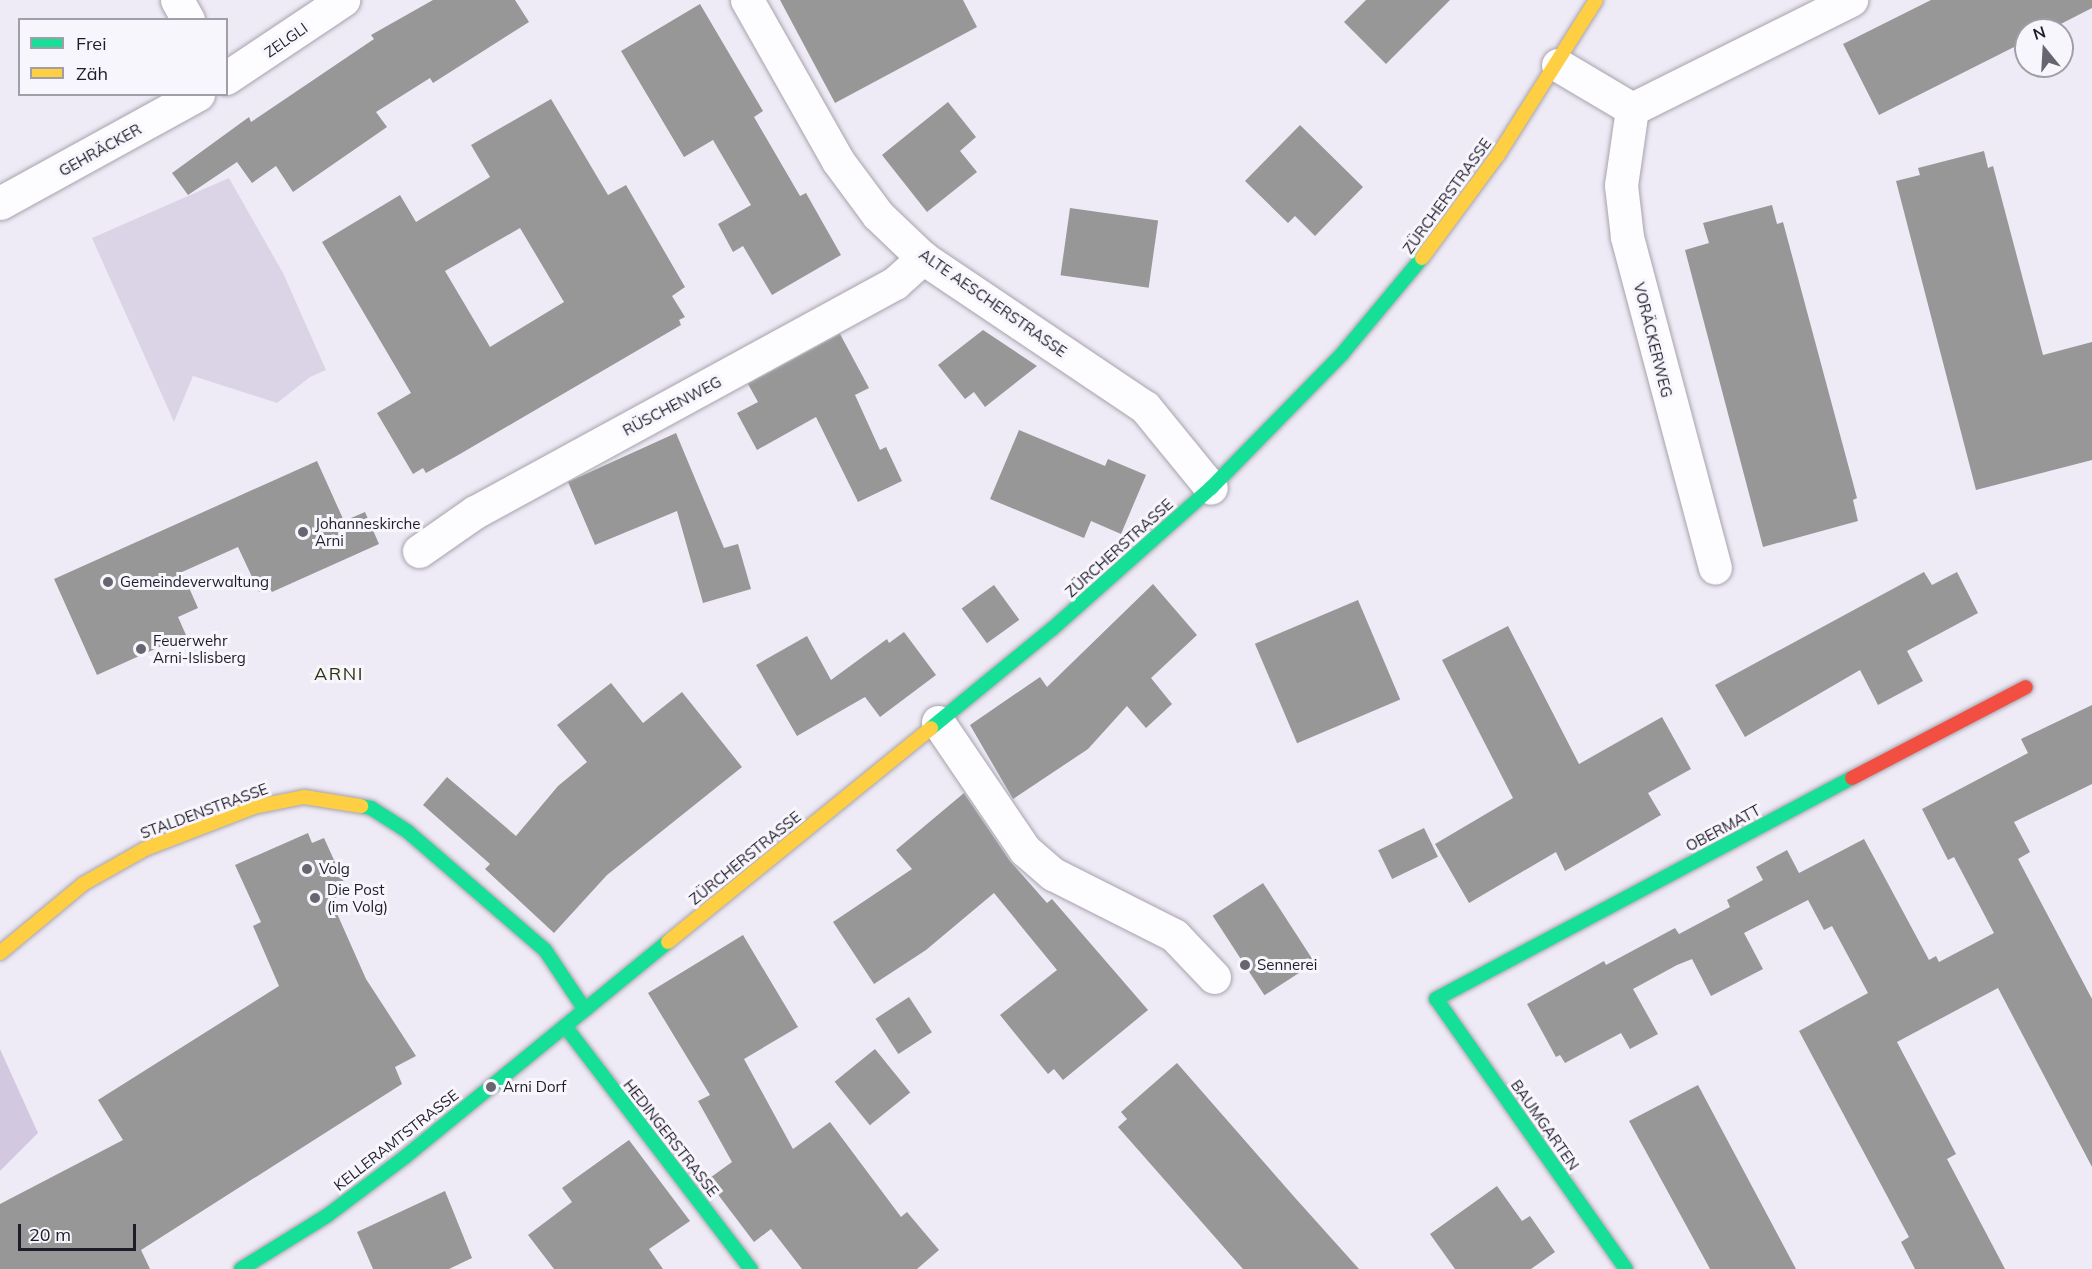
<!DOCTYPE html>
<html>
<head>
<meta charset="utf-8">
<style>
  body { margin:0 }
  #map { position:relative; width:2092px; height:1269px; overflow:hidden; background:#efebf6; font-family:Mulish,sans-serif }
  div>[style] { position:absolute }
  [style*='--x'] { left:calc(var(--x)*1px); top:calc(var(--y)*1px); width:calc(var(--w)*1px); rotate:calc(var(--a)*1deg) }
  .green>* { inset:0; background:#dbd4e6 }
  .forest>* { inset:0; background:#d2c9e1 }
  .building>* { inset:0; background:#969796; transform-origin:0 0 }
  .roads { filter:drop-shadow(0 0 2px #a7a3ad) drop-shadow(0 0 2px #a7a3ad) }
  .street>* { height:33px; margin:-16.5px; padding:0 16.5px; transform-origin:16.5px; border-radius:16.5px; background:#fdfcfe }
  .fast>* { height:14px; margin:-7px; padding:0 7px; transform-origin:7px; border-radius:7px; background:#16e098 }
  .slow>* { height:14px; margin:-7px; padding:0 7px; transform-origin:7px; border-radius:7px; background:#ffcf43 }
  .jam>* { height:14px; margin:-7px; padding:0 7px; transform-origin:7px; border-radius:7px; background:#f24e42 }
  .dots>* { width:16px; height:16px; translate:-50% -50%; box-sizing:border-box; border:3px solid #f8f6fd; border-radius:50% }
  span { translate:-50% -50%; white-space:nowrap; text-align:center; line-height:1.15; -webkit-text-stroke:6px #f8f6fd; paint-order:stroke }
  .street-label { font-size:15px; color:#201b28 }
  .poi-label { font-size:15px; color:#201b28 }
  .left { translate:0 -50%; text-align:left }
  .quarter-label { font-size:18px; color:#2b350f; letter-spacing:1.5px }
  .legend { position:absolute; left:18px; top:18px; width:210px; height:78px; box-sizing:border-box; background:#f8f6fd; border:2px solid #a29ea8; margin:0; padding:8px 10px; list-style:none; font-size:18px; color:#201b28 }
  .legend li { display:flex; align-items:center; gap:12px; height:30px }
  .legend b { width:30px; border:2px solid #a29ea8 }
  .north { position:absolute; left:2014px; top:18px; width:60px; height:60px; box-sizing:border-box; background:#f8f6fd; border:2px solid #a29ea8; border-radius:50%; rotate:342deg; font-size:16px; font-weight:700; line-height:24px; text-align:center; color:#201b28 }
  .north::after { content:''; display:block; margin:auto; width:21px; height:27px; background:#686470; clip-path:polygon(50% 0,100% 100%,50% 72%,0 100%) }
  .scale { position:absolute; left:18px; top:1224px; width:118px; height:27px; box-sizing:border-box; border:3px solid #201b28; border-top:0; padding-left:8px; font-size:18px; line-height:21px; white-space:nowrap; color:#201b28; -webkit-text-stroke:4px #f8f6fd; paint-order:stroke }
</style>
</head>
<body>
<div id="map">
  <div class="green">
    <i style="clip-path:polygon(229px 178px,283px 273px,326px 370px,310px 377px,277px 403px,193px 376px,174px 422px,92px 238px)"></i>
  </div>
  <div class="forest">
    <i style="clip-path:polygon(0 1049px,38px 1133px,0 1171px)"></i>
  </div>
  <div class="building">
    <i style="clip-path:polygon(433px 0,515px 0,529px 22px,433px 83px,430px 78px,376px 112px,387px 127px,293px 192px,276px 166px,252px 183px,237px 162px,188px 195px,172px 173px,249px 117px,251px 122px,374px 39px,371px 35px)"></i>
    <i style="clip-path:polygon(780px 0,963px 0,977px 27px,835px 103px)"></i>
    <i style="clip-path:polygon(1366px 0,1450px 0,1386px 64px,1344px 22px)"></i>
    <i style="clip-path:polygon(1931px 0,2092px 0,2092px 8px,2049px 30px,2026px 30px,2026px 41px,1879px 115px,1843px 44px)"></i>
    <i style="clip-path:polygon(700px 4px,763px 111px,754px 117px,800px 196px,806px 193px,841px 255px,772px 295px,743px 246px,733px 252px,718px 224px,751px 205px,713px 140px,684px 157px,621px 51px)"></i>
    <i style="clip-path:polygon(evenodd,551px 99px,608px 195px,626px 185px,685px 287px,672px 296px,685px 317px,679px 320px,681px 325px,460px 454px,426px 473px,423px 468px,413px 474px,377px 413px,411px 393px,322px 242px,400px 195px,416px 222px,490px 177px,471px 145px,551px 99px,520px 228px,564px 302px,490px 347px,445px 271px,520px 228px)"></i>
    <i style="clip-path:polygon(948px 102px,976px 137px,960px 151px,977px 172px,927px 212px,882px 155px)"></i>
    <i style="clip-path:polygon(1300px 125px,1363px 187px,1315px 236px,1295px 216px,1288px 223px,1245px 181px)"></i>
    <i style="clip-path:polygon(1984px 151px,1988px 168px,1993px 166px,2043px 355px,2092px 342px,2092px 460px,1976px 490px,1896px 181px,1920px 175px,1918px 168px)"></i>
    <i style="clip-path:polygon(1772px 205px,1777px 224px,1783px 222px,1857px 498px,1853px 500px,1858px 521px,1763px 547px,1685px 250px,1709px 243px,1703px 223px)"></i>
    <i style="left:1070px;top:208px;width:89px;height:68px;rotate:8deg"></i>
    <i style="clip-path:polygon(983px 330px,1037px 366px,985px 407px,974px 392px,965px 399px,938px 365px)"></i>
    <i style="clip-path:polygon(840px 334px,869px 388px,855px 395px,880px 450px,886px 447px,902px 481px,858px 502px,816px 417px,757px 450px,737px 413px,758px 402px,748px 384px)"></i>
    <i style="clip-path:polygon(1019px 430px,1105px 466px,1108px 459px,1146px 475px,1121px 534px,1091px 521px,1084px 538px,990px 499px)"></i>
    <i style="clip-path:polygon(676px 433px,724px 548px,738px 544px,751px 589px,703px 603px,677px 511px,595px 545px,568px 482px)"></i>
    <i style="clip-path:polygon(317px 461px,344px 521px,365px 512px,379px 544px,272px 592px,269px 587px,259px 592px,238px 547px,182px 572px,198px 608px,178px 617px,186px 635px,97px 675px,54px 579px)"></i>
    <i style="clip-path:polygon(1924px 572px,1932px 585px,1957px 572px,1978px 613px,1907px 651px,1923px 681px,1878px 705px,1860px 670px,1745px 737px,1715px 685px)"></i>
    <i style="clip-path:polygon(1153px 584px,1197px 635px,1151px 678px,1172px 704px,1146px 728px,1127px 706px,1088px 749px,1013px 799px,970px 725px,1040px 677px,1047px 687px)"></i>
    <i style="left:994px;top:585px;width:43px;height:40px;rotate:54deg"></i>
    <i style="left:1358px;top:600px;width:108px;height:112px;rotate:67deg"></i>
    <i style="clip-path:polygon(1508px 626px,1579px 764px,1662px 717px,1691px 769px,1648px 793px,1661px 815px,1565px 871px,1556px 852px,1469px 903px,1435px 844px,1513px 798px,1442px 660px)"></i>
    <i style="clip-path:polygon(904px 632px,936px 675px,880px 717px,865px 697px,797px 736px,756px 665px,807px 636px,831px 680px,887px 639px,889px 643px)"></i>
    <i style="clip-path:polygon(611px 683px,643px 723px,682px 692px,742px 767px,607px 875px,554px 933px,485px 869px,490px 864px,423px 805px,447px 777px,516px 836px,558px 786px,587px 762px,557px 725px)"></i>
    <i style="clip-path:polygon(2092px 705px,2092px 784px,2014px 822px,2030px 852px,2018px 859px,2092px 999px,2092px 1167px,1998px 988px,1897px 1042px,1956px 1154px,1947px 1159px,2005px 1269px,1915px 1269px,1901px 1242px,1909px 1237px,1799px 1031px,1868px 993px,1832px 926px,1824px 930px,1808px 900px,1744px 933px,1763px 969px,1711px 996px,1692px 959px,1677px 965px,1633px 989px,1658px 1034px,1630px 1049px,1621px 1033px,1565px 1063px,1560px 1055px,1556px 1057px,1527px 1004px,1604px 961px,1606px 965px,1675px 928px,1679px 934px,1730px 907px,1727px 900px,1763px 880px,1756px 867px,1787px 850px,1799px 873px,1864px 839px,1929px 960px,1936px 956px,1939px 962px,1994px 933px,1954px 857px,1948px 860px,1922px 809px,2028px 753px,2021px 739px)"></i>
    <i style="clip-path:polygon(964px 793px,1010px 861px,1047px 903px,1052px 899px,1148px 1010px,1063px 1080px,1054px 1069px,1048px 1074px,1000px 1015px,1057px 970px,994px 893px,926px 950px,874px 984px,833px 922px,912px 869px,896px 850px)"></i>
    <i style="left:1424px;top:828px;width:32px;height:51px;rotate:64deg"></i>
    <i style="clip-path:polygon(308px 833px,312px 843px,324px 838px,344px 882px,334px 887px,339px 897px,331px 900px,366px 979px,416px 1056px,395px 1067px,402px 1084px,141px 1250px,150px 1269px,0 1269px,0 1204px,123px 1140px,98px 1100px,279px 986px,253px 926px,261px 922px,235px 865px)"></i>
    <i style="left:1263px;top:883px;width:95px;height:60px;rotate:57deg"></i>
    <i style="clip-path:polygon(743px 935px,798px 1027px,744px 1059px,793px 1149px,830px 1122px,901px 1217px,907px 1212px,939px 1250px,917px 1269px,802px 1269px,771px 1229px,754px 1242px,707px 1180px,732px 1162px,698px 1101px,710px 1095px,648px 993px)"></i>
    <i style="left:909px;top:997px;width:42px;height:40px;rotate:57deg"></i>
    <i style="left:875px;top:1049px;width:56px;height:52px;rotate:51deg"></i>
    <i style="clip-path:polygon(1177px 1063px,1297px 1200px,1359px 1269px,1243px 1269px,1118px 1127px,1127px 1119px,1121px 1112px)"></i>
    <i style="clip-path:polygon(1698px 1085px,1796px 1269px,1710px 1269px,1645px 1150px,1629px 1121px)"></i>
    <i style="clip-path:polygon(629px 1140px,690px 1221px,649px 1249px,663px 1269px,554px 1269px,528px 1235px,572px 1202px,562px 1188px)"></i>
    <i style="clip-path:polygon(1497px 1186px,1522px 1221px,1530px 1216px,1555px 1252px,1531px 1269px,1455px 1269px,1430px 1234px)"></i>
    <i style="clip-path:polygon(445px 1191px,472px 1258px,449px 1269px,373px 1269px,357px 1232px)"></i>
  </div>
  <div class="roads">
    <div class="street">
      <i style="--x:177;--y:0;--w:23;--a:61"></i>
      <i style="--x:747;--y:0;--w:185;--a:60.5"></i>
      <i style="--x:838;--y:161;--w:67;--a:53.5"></i>
      <i style="--x:878;--y:215;--w:62;--a:43.7"></i>
      <i style="--x:923;--y:258;--w:267;--a:33.9"></i>
      <i style="--x:1145;--y:407;--w:104;--a:50.8"></i>
      <i style="--x:1558;--y:65;--w:86;--a:30.7"></i>
      <i style="--x:1632;--y:109;--w:245;--a:-26.5"></i>
      <i style="--x:226;--y:78;--w:141;--a:-33.7"></i>
      <i style="--x:1632;--y:109;--w:77;--a:98.2"></i>
      <i style="--x:1621;--y:185;--w:52;--a:83.4"></i>
      <i style="--x:1627;--y:237;--w:342;--a:75.1"></i>
      <i style="--x:0;--y:203;--w:226;--a:-28.8"></i>
      <i style="--x:419;--y:551;--w:68;--a:-34.9"></i>
      <i style="--x:475;--y:512;--w:478;--a:-28.6"></i>
      <i style="--x:895;--y:283;--w:38;--a:-42"></i>
      <i style="--x:938;--y:722;--w:155;--a:55.8"></i>
      <i style="--x:1025;--y:850;--w:37;--a:41"></i>
      <i style="--x:1053;--y:874;--w:136;--a:26.8"></i>
      <i style="--x:1174;--y:935;--w:58;--a:46.4"></i>
    </div>
    <div class="fast">
      <i style="--x:931;--y:728;--w:156;--a:-39.3"></i>
      <i style="--x:1052;--y:629;--w:213;--a:-41.6"></i>
      <i style="--x:1211;--y:488;--w:187;--a:-45.6"></i>
      <i style="--x:1342;--y:354;--w:125;--a:-50.2"></i>
      <i style="--x:361;--y:806;--w:10;--a:11"></i>
      <i style="--x:371;--y:808;--w:43;--a:32.6"></i>
      <i style="--x:407;--y:831;--w:182;--a:40.8"></i>
      <i style="--x:545;--y:950;--w:72;--a:56.3"></i>
      <i style="--x:565;--y:1026;--w:306;--a:52.6"></i>
      <i style="--x:241;--y:1269;--w:102;--a:-31.8"></i>
      <i style="--x:328;--y:1215;--w:96;--a:-37"></i>
      <i style="--x:405;--y:1157;--w:340;--a:-39.3"></i>
      <i style="--x:1626;--y:1269;--w:330;--a:-125.1"></i>
      <i style="--x:1436;--y:999;--w:471;--a:-28"></i>
    </div>
    <div class="slow">
      <i style="--x:1422;--y:258;--w:128;--a:-53.6"></i>
      <i style="--x:1498;--y:155;--w:183;--a:-57.7"></i>
      <i style="--x:668;--y:942;--w:339;--a:-39.1"></i>
      <i style="--x:0;--y:953;--w:108;--a:-39.7"></i>
      <i style="--x:83;--y:884;--w:71;--a:-29.4"></i>
      <i style="--x:145;--y:849;--w:117;--a:-21.1"></i>
      <i style="--x:254;--y:807;--w:51;--a:-11.3"></i>
      <i style="--x:304;--y:797;--w:58;--a:9"></i>
    </div>
    <div class="jam">
      <i style="--x:1852;--y:778;--w:196;--a:-27.6"></i>
    </div>
  </div>
  <div class="dots">
    <i style="left:303px;top:532px;background:#686470"></i>
    <i style="left:108px;top:582px;background:#686470"></i>
    <i style="left:141px;top:649px;background:#686470"></i>
    <i style="left:307px;top:869px;background:#686470"></i>
    <i style="left:315px;top:898px;background:#686470"></i>
    <i style="left:1245px;top:965px;background:#686470"></i>
    <i style="left:491px;top:1087px;background:#686470"></i>
  </div>
  <div class="street-label">
    <span style="left:286px;top:40px;rotate:-35deg">ZELGLI</span>
    <span style="left:100px;top:150px;rotate:-29deg">GEHRÄCKER</span>
    <span style="left:1447px;top:196px;rotate:-54deg">ZÜRCHERSTRASSE</span>
    <span style="left:993px;top:303px;rotate:35deg">ALTE AESCHERSTRASSE</span>
    <span style="left:1653px;top:340px;rotate:76deg">VORÄCKERWEG</span>
    <span style="left:672px;top:406px;rotate:-28deg">RÜSCHENWEG</span>
    <span style="left:1119px;top:548px;rotate:-42deg">ZÜRCHERSTRASSE</span>
    <span style="left:204px;top:811px;rotate:-20deg">STALDENSTRASSE</span>
    <span style="left:1723px;top:828px;rotate:-28deg">OBERMATT</span>
    <span style="left:745px;top:858px;rotate:-39deg">ZÜRCHERSTRASSE</span>
    <span style="left:1545px;top:1125px;rotate:55deg">BAUMGARTEN</span>
    <span style="left:671px;top:1138px;rotate:52deg">HEDINGERSTRASSE</span>
    <span style="left:396px;top:1140px;rotate:-38deg">KELLERAMTSTRASSE</span>
  </div>
  <div class="poi-label">
    <span class="left" style="left:315px;top:532px">Johanneskirche<br>Arni</span>
    <span class="left" style="left:120px;top:582px">Gemeindeverwaltung</span>
    <span class="left" style="left:153px;top:649px">Feuerwehr<br>Arni-Islisberg</span>
    <span class="left" style="left:319px;top:869px">Volg</span>
    <span class="left" style="left:327px;top:898px">Die Post<br>(im Volg)</span>
    <span class="left" style="left:1257px;top:965px">Sennerei</span>
    <span class="left" style="left:503px;top:1087px">Arni Dorf</span>
  </div>
  <div class="quarter-label">
    <span style="left:339px;top:674px">ARNI</span>
  </div>
  <ul class="legend">
  <li><b style="height:8px;background:#16e098"></b>Frei</li>
  <li><b style="height:8px;background:#ffcf43"></b>Zäh</li>
  </ul>
  <div class="north">N</div>
  <div class="scale">20 m</div>
</div>
</body>
</html>
